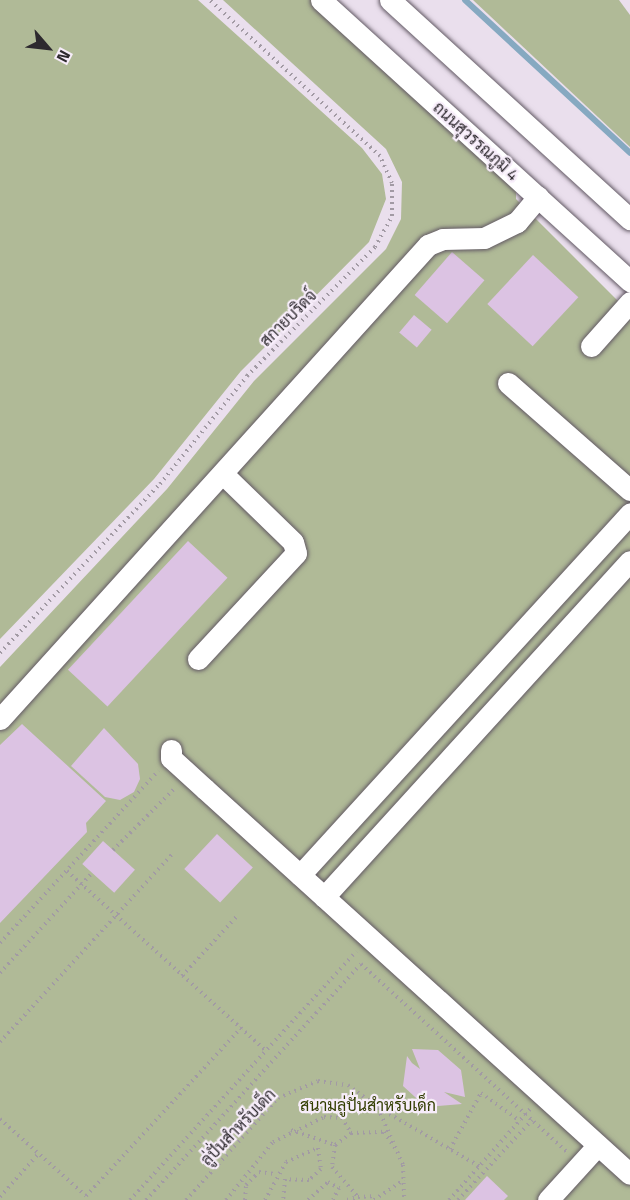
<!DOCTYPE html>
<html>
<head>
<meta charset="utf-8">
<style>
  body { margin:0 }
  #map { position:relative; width:630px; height:1200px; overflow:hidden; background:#eadfed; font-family:"Titillium Web",Sarabun,sans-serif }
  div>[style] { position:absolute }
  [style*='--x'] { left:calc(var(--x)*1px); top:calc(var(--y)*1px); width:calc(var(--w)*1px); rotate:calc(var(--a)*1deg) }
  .green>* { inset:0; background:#b0ba97 }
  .stream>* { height:6px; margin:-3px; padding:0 3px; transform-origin:3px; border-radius:3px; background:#86a9c1 }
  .building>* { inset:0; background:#dcc3e3; transform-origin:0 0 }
  .path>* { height:4px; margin-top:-2px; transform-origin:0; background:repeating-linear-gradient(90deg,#a29aa4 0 1.5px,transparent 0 6px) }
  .roads { filter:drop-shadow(0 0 2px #625964) drop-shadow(0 0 2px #625964) }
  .minor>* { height:21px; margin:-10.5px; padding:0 10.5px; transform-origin:10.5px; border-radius:10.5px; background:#fff }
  span { translate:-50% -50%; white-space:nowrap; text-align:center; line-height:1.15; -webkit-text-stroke:4.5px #f7edfa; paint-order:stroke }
  .street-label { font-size:16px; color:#2d292e }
  .park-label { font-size:16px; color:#323d00 }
  .north { position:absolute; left:18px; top:18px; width:60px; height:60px; -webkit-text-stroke:4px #f7edfa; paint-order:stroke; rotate:118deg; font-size:16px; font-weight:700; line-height:24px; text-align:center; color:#2d292e }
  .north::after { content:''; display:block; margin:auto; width:21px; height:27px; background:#2d292e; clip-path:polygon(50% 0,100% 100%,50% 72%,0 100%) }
</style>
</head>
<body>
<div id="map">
  <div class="green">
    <i style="clip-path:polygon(0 0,198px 0,362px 148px,382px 174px,386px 199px,369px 242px,241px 371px,154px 479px,0 639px)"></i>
    <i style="clip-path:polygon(223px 0,312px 0,516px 183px,516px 199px,630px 313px,630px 1200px,0 1200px,0 667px,167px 489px,254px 381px,386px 249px,401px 219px,402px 182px,386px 149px)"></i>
    <i style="clip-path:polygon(473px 0,619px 0,630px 15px,630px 147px)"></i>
  </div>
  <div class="stream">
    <i style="--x:465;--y:0;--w:225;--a:42.8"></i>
  </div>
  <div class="building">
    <i style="left:452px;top:252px;width:43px;height:57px;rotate:41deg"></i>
    <i style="left:533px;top:255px;width:62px;height:67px;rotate:43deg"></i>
    <i style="left:414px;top:315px;width:23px;height:23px;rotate:40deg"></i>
    <i style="left:188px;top:541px;width:54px;height:176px;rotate:43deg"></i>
    <i style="clip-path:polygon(22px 724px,106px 801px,86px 823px,87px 832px,0 923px,0 745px)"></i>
    <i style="clip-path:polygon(104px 728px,138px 764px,140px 779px,134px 792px,120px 800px,105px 797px,71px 766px)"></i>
    <i style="left:217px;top:834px;width:49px;height:48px;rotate:43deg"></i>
    <i style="left:103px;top:841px;width:43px;height:31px;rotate:42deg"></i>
    <i style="clip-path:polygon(412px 1049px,438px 1050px,461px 1070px,465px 1097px,444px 1092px,462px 1104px,426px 1107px,403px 1086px,407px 1056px,412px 1063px,420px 1069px)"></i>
    <i style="clip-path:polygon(487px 1176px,508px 1196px,504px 1200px,465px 1200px)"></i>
  </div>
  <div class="path">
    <i style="--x:0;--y:653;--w:233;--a:-46.6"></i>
    <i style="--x:160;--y:484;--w:139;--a:-51.1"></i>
    <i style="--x:247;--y:376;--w:182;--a:-45.2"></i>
    <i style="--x:375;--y:247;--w:35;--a:-61"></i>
    <i style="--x:392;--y:216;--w:33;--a:-90"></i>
    <i style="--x:392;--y:183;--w:30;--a:-114"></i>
    <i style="--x:380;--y:156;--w:231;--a:-137.5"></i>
    <i style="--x:113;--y:850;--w:89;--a:-45"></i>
    <i style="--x:67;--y:871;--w:268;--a:42.1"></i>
    <i style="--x:0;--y:943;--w:234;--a:-47.4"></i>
    <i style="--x:0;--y:973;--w:136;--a:-47.4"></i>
    <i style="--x:182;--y:976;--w:81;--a:-47.5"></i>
    <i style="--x:0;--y:1042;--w:256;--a:-47.5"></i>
    <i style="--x:379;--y:1108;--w:116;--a:30.1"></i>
    <i style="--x:0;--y:1119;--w:115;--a:41.8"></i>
    <i style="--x:86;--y:1196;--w:229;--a:-47.3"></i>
    <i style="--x:291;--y:1130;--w:46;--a:18.8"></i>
    <i style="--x:351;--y:1133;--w:20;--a:143"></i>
    <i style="--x:335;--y:1145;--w:22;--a:98"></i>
    <i style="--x:332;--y:1167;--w:40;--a:49"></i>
    <i style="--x:358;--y:1197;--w:18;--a:-3"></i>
    <i style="--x:450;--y:1149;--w:64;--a:-61"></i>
    <i style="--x:481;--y:1093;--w:48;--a:35.7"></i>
    <i style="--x:0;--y:1197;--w:57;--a:-48.5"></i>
    <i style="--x:130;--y:1200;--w:336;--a:-47.7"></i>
    <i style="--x:146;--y:1200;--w:319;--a:-47.7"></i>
    <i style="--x:361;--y:964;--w:280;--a:42.4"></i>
    <i style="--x:186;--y:1200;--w:137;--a:-48"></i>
    <i style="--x:278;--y:1098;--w:43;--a:-23"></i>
    <i style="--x:318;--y:1081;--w:30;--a:8"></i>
    <i style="--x:348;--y:1085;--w:38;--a:37"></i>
    <i style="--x:378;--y:1108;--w:62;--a:66.3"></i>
    <i style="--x:403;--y:1165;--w:35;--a:88"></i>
    <i style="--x:226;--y:1200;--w:75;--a:-51"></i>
    <i style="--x:273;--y:1142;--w:57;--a:-26.1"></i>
    <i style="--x:324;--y:1117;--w:18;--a:3"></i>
    <i style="--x:342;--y:1118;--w:17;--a:59"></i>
    <i style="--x:351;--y:1133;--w:33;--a:-2"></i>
    <i style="--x:384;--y:1132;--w:22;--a:56"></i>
    <i style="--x:245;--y:1200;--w:15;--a:-86"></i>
    <i style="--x:246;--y:1185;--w:18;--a:-45"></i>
    <i style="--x:259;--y:1172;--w:16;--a:7"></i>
    <i style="--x:265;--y:1200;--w:43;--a:-61.1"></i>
    <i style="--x:286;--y:1162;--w:35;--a:-24"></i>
    <i style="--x:318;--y:1148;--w:21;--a:82"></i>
    <i style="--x:321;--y:1169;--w:16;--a:137"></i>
    <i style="--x:309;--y:1180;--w:24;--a:-178"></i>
    <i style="--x:285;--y:1179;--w:21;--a:95"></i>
    <i style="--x:308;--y:1200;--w:27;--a:-42"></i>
    <i style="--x:328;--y:1182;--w:13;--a:29"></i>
    <i style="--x:339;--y:1188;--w:13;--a:117"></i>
    <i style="--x:347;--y:1200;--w:11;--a:-15"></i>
    <i style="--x:374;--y:1200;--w:36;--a:-34"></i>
    <i style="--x:449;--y:1200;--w:123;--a:-48.3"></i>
    <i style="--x:458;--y:1200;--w:109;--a:-47.2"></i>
  </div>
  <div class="roads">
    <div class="minor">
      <i style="--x:321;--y:0;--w:418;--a:42.3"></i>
      <i style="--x:390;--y:0;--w:325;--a:42.4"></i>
      <i style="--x:591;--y:346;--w:59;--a:-48.4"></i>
      <i style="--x:508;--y:383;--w:162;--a:41.3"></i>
      <i style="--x:198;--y:659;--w:144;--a:-47.2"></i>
      <i style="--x:296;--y:553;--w:11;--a:-105"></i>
      <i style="--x:293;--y:542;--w:98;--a:-135.8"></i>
      <i style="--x:0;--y:719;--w:639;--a:-47.92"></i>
      <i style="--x:428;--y:245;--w:16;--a:-22"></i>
      <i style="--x:443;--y:239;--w:41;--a:-1.4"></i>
      <i style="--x:484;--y:238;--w:37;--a:-26"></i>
      <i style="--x:517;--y:222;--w:33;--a:-50"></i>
      <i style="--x:171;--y:750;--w:8;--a:90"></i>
      <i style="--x:171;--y:758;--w:46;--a:42.4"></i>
      <i style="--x:205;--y:789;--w:573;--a:42.17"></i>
      <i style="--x:300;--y:875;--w:490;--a:-47.6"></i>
      <i style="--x:324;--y:897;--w:454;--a:-47.7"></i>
      <i style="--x:548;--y:1200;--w:74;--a:-47.7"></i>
    </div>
  </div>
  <div class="street-label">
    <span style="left:476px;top:141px;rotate:42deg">ถนนสุวรรณภูมิ 4</span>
    <span style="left:288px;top:318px;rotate:-45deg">สกายบริดจ์</span>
    <span style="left:238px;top:1127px;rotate:-46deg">ลู่ปั่นสำหรับเด็ก</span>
  </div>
  <div class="park-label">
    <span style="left:368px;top:1105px">สนามลู่ปั่นสำหรับเด็ก</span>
  </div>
  <div class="north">N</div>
</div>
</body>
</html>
